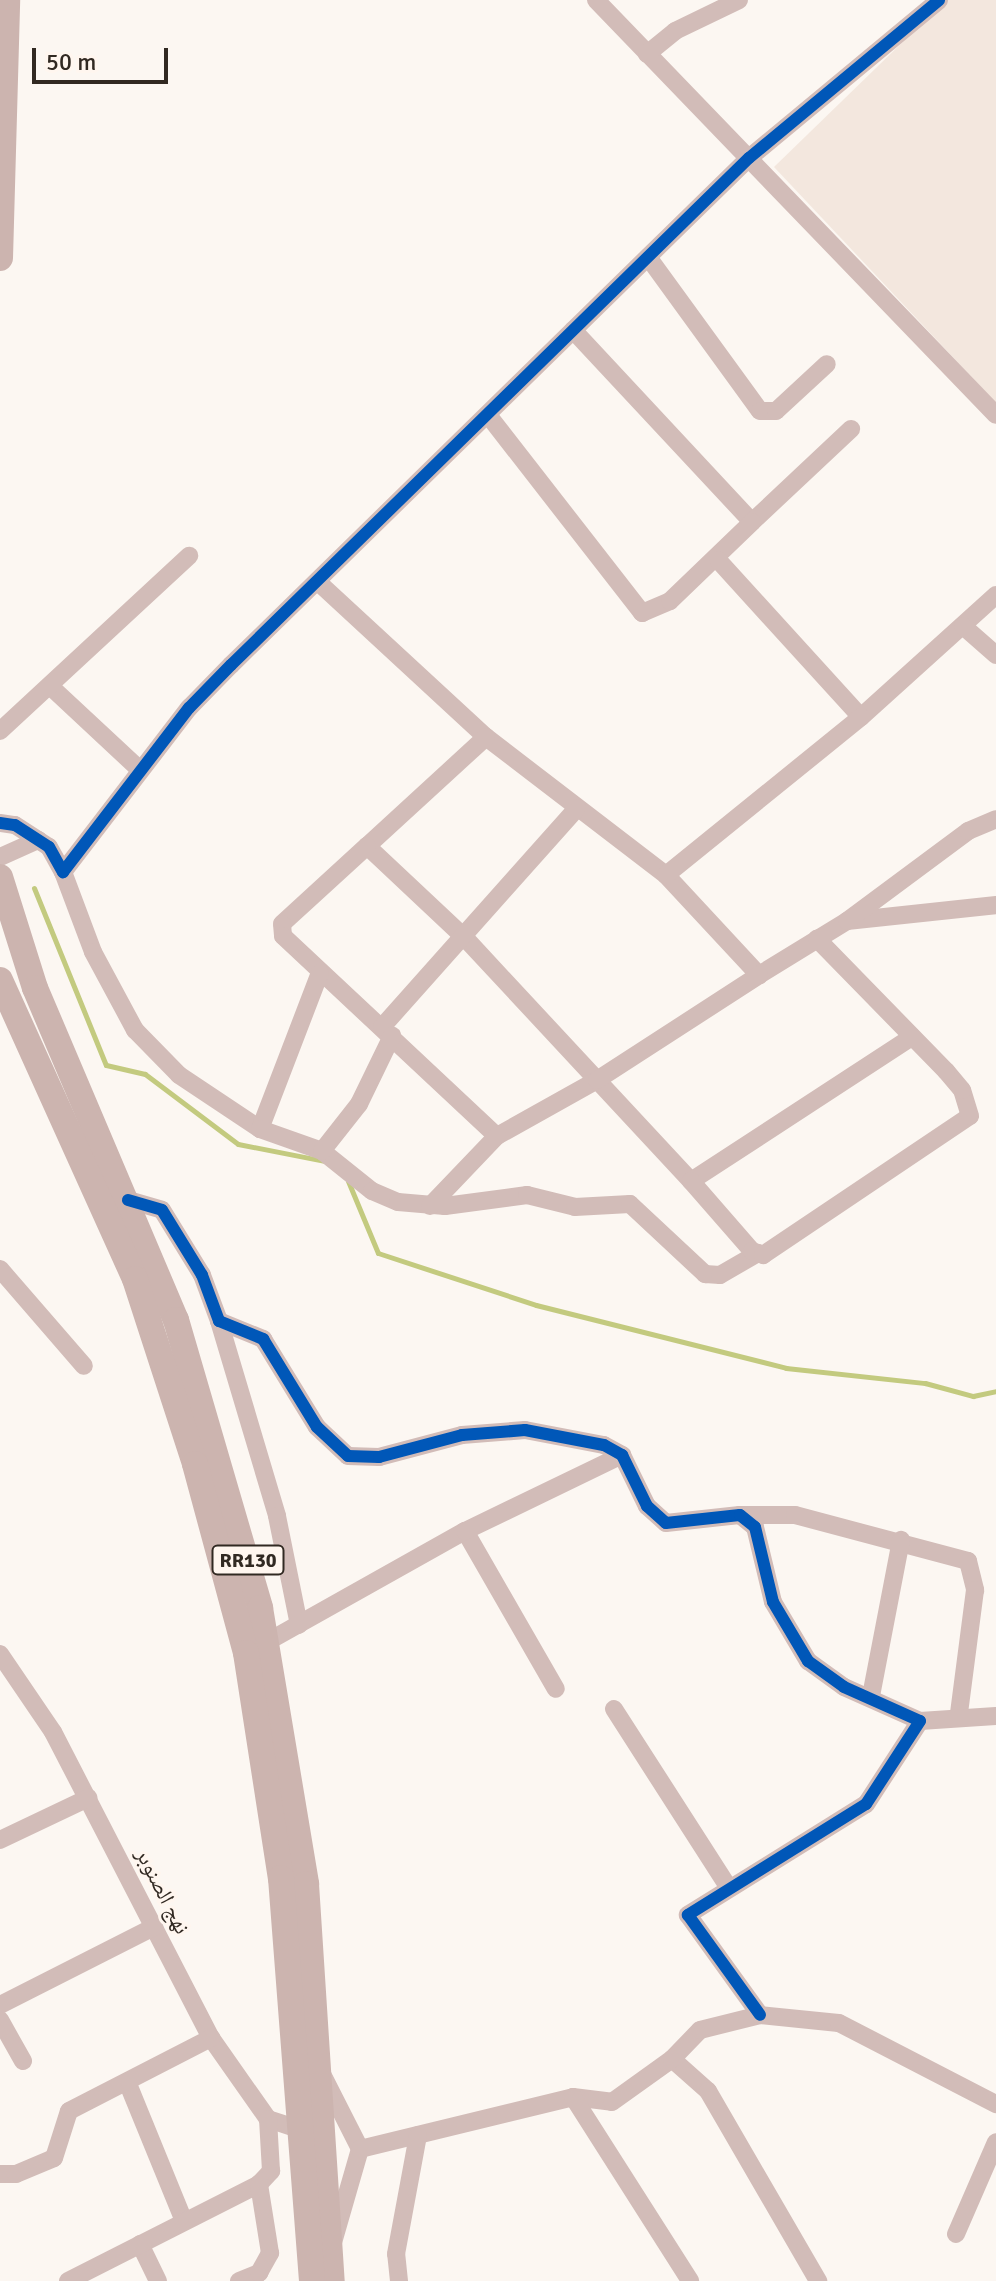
<!DOCTYPE html>
<html>
<head>
<meta charset="utf-8">
<style>
  body { margin:0 }
  #map { position:relative; width:996px; height:2281px; overflow:hidden; background:#fcf7f2; font-family:Signika,"Noto Naskh Arabic",sans-serif }
  div>[style] { position:absolute }
  [style*='--x'] { left:calc(var(--x)*1px); top:calc(var(--y)*1px); width:calc(var(--w)*1px); rotate:calc(var(--a)*1deg) }
  .built>* { inset:0; background:#f3e7de }
  .stream>* { height:5px; margin:-2.5px; padding:0 2.5px; transform-origin:2.5px; border-radius:2.5px; background:#c3ca7f }
  .minor>* { height:18px; margin:-9px; padding:0 9px; transform-origin:9px; border-radius:9px; background:#d2bcb8 }
  .highway>* { height:26px; margin:-13px; padding:0 13px; transform-origin:13px; border-radius:13px; background:#ccb4af }
  .cycleway>* { height:12px; margin:-6px; padding:0 6px; transform-origin:6px; border-radius:6px; background:#0057b8 }
  span { translate:-50% -50%; white-space:nowrap; text-align:center; line-height:1.15; -webkit-text-stroke:6px #fff6ef; paint-order:stroke }
  .shield-label span { padding:2px 6px; background:#fff6ef; border:2px solid; border-radius:6px; -webkit-text-stroke-width:0 }
  .shield-label { font-size:20px; color:#312922; font-weight:700 }
  .street-label { font-size:22px; color:#312922 }
  .scale { position:absolute; left:32px; top:48px; width:136px; height:36px; box-sizing:border-box; border:4px solid #312922; border-top:0; padding-left:10px; font-size:24px; line-height:28px; white-space:nowrap; color:#312922; -webkit-text-stroke:6px #fff6ef; paint-order:stroke }
</style>
</head>
<body>
<div id="map">
  <div class="built">
    <i style="clip-path:polygon(946px 0,996px 0,996px 403px,774px 167px)"></i>
  </div>
  <div class="stream">
    <i style="--x:34;--y:888;--w:191;--a:67.9"></i>
    <i style="--x:106;--y:1065;--w:40;--a:13"></i>
    <i style="--x:145;--y:1074;--w:116;--a:37"></i>
    <i style="--x:238;--y:1144;--w:89;--a:11.1"></i>
    <i style="--x:348;--y:1181;--w:78;--a:67.4"></i>
    <i style="--x:378;--y:1253;--w:166;--a:18.2"></i>
    <i style="--x:536;--y:1305;--w:258;--a:14.1"></i>
    <i style="--x:786;--y:1368;--w:140;--a:6.2"></i>
    <i style="--x:925;--y:1383;--w:50;--a:15.2"></i>
    <i style="--x:973;--y:1396;--w:24;--a:-12"></i>
  </div>
  <div class="minor">
    <i style="--x:596;--y:0;--w:576;--a:46.05"></i>
    <i style="--x:647;--y:54;--w:36;--a:-39"></i>
    <i style="--x:675;--y:31;--w:71;--a:-25.8"></i>
    <i style="--x:648;--y:257;--w:190;--a:54"></i>
    <i style="--x:760;--y:411;--w:16;--a:0"></i>
    <i style="--x:776;--y:411;--w:69;--a:-42.7"></i>
    <i style="--x:573;--y:330;--w:262;--a:47"></i>
    <i style="--x:752;--y:522;--w:136;--a:-43.2"></i>
    <i style="--x:488;--y:415;--w:251;--a:52.1"></i>
    <i style="--x:642;--y:613;--w:30;--a:-23"></i>
    <i style="--x:670;--y:601;--w:114;--a:-43.9"></i>
    <i style="--x:718;--y:560;--w:212;--a:47.7"></i>
    <i style="--x:861;--y:717;--w:182;--a:-42.1"></i>
    <i style="--x:318;--y:582;--w:229;--a:42.7"></i>
    <i style="--x:486;--y:737;--w:227;--a:37.5"></i>
    <i style="--x:666;--y:875;--w:137;--a:47.1"></i>
    <i style="--x:759;--y:975;--w:103;--a:-31.5"></i>
    <i style="--x:847;--y:921;--w:150;--a:-6.1"></i>
    <i style="--x:963;--y:626;--w:44;--a:41.3"></i>
    <i style="--x:51;--y:687;--w:122;--a:43"></i>
    <i style="--x:0;--y:731;--w:258;--a:-42.8"></i>
    <i style="--x:486;--y:737;--w:161;--a:137.5"></i>
    <i style="--x:367;--y:846;--w:136;--a:43.2"></i>
    <i style="--x:466;--y:939;--w:330;--a:47.1"></i>
    <i style="--x:691;--y:1181;--w:264;--a:-33.1"></i>
    <i style="--x:0;--y:823;--w:15;--a:8"></i>
    <i style="--x:15;--y:825;--w:40;--a:32.9"></i>
    <i style="--x:49;--y:847;--w:29;--a:61"></i>
    <i style="--x:63;--y:872;--w:207;--a:-52.5"></i>
    <i style="--x:189;--y:708;--w:60;--a:-45.7"></i>
    <i style="--x:231;--y:665;--w:725;--a:-44.39"></i>
    <i style="--x:749;--y:158;--w:247;--a:-39.7"></i>
    <i style="--x:367;--y:846;--w:115;--a:137.5"></i>
    <i style="--x:282;--y:924;--w:12;--a:85"></i>
    <i style="--x:283;--y:936;--w:293;--a:43.1"></i>
    <i style="--x:497;--y:1136;--w:115;--a:-29.2"></i>
    <i style="--x:597;--y:1080;--w:193;--a:-32.9"></i>
    <i style="--x:0;--y:857;--w:42;--a:-24.1"></i>
    <i style="--x:63;--y:872;--w:85;--a:69.4"></i>
    <i style="--x:93;--y:952;--w:89;--a:61.7"></i>
    <i style="--x:135;--y:1030;--w:63;--a:45.6"></i>
    <i style="--x:179;--y:1075;--w:97;--a:33.7"></i>
    <i style="--x:260;--y:1129;--w:167;--a:-69"></i>
    <i style="--x:666;--y:875;--w:251;--a:-39"></i>
    <i style="--x:847;--y:921;--w:151;--a:-36.6"></i>
    <i style="--x:968;--y:831;--w:30;--a:-23"></i>
    <i style="--x:382;--y:1027;--w:293;--a:-48.3"></i>
    <i style="--x:260;--y:1129;--w:66;--a:19.5"></i>
    <i style="--x:322;--y:1151;--w:64;--a:38.7"></i>
    <i style="--x:372;--y:1191;--w:28;--a:23"></i>
    <i style="--x:398;--y:1202;--w:47;--a:4.9"></i>
    <i style="--x:445;--y:1206;--w:83;--a:-7.6"></i>
    <i style="--x:527;--y:1195;--w:49;--a:14"></i>
    <i style="--x:575;--y:1207;--w:55;--a:-3.1"></i>
    <i style="--x:630;--y:1204;--w:103;--a:43"></i>
    <i style="--x:705;--y:1274;--w:15;--a:4"></i>
    <i style="--x:720;--y:1275;--w:44;--a:-30.1"></i>
    <i style="--x:322;--y:1151;--w:60;--a:-51.8"></i>
    <i style="--x:359;--y:1104;--w:76;--a:-64.1"></i>
    <i style="--x:691;--y:1181;--w:93;--a:48.9"></i>
    <i style="--x:752;--y:1251;--w:12;--a:20"></i>
    <i style="--x:763;--y:1255;--w:249;--a:-33.9"></i>
    <i style="--x:970;--y:1116;--w:27;--a:-107"></i>
    <i style="--x:962;--y:1090;--w:25;--a:-130"></i>
    <i style="--x:946;--y:1071;--w:185;--a:-134.3"></i>
    <i style="--x:128;--y:1200;--w:35;--a:16"></i>
    <i style="--x:162;--y:1210;--w:76;--a:58.4"></i>
    <i style="--x:202;--y:1275;--w:49;--a:69.7"></i>
    <i style="--x:219;--y:1321;--w:48;--a:22.2"></i>
    <i style="--x:263;--y:1339;--w:103;--a:58.5"></i>
    <i style="--x:317;--y:1427;--w:42;--a:43.1"></i>
    <i style="--x:348;--y:1456;--w:31;--a:2"></i>
    <i style="--x:379;--y:1457;--w:86;--a:-14.8"></i>
    <i style="--x:462;--y:1435;--w:63;--a:-4.5"></i>
    <i style="--x:525;--y:1430;--w:80;--a:10.8"></i>
    <i style="--x:604;--y:1445;--w:21;--a:29"></i>
    <i style="--x:622;--y:1455;--w:57;--a:63.9"></i>
    <i style="--x:647;--y:1506;--w:25;--a:42"></i>
    <i style="--x:666;--y:1523;--w:74;--a:-6.2"></i>
    <i style="--x:740;--y:1515;--w:19;--a:39"></i>
    <i style="--x:755;--y:1527;--w:77;--a:76.5"></i>
    <i style="--x:773;--y:1602;--w:69;--a:59.3"></i>
    <i style="--x:808;--y:1661;--w:44;--a:35.8"></i>
    <i style="--x:844;--y:1687;--w:83;--a:24.1"></i>
    <i style="--x:920;--y:1721;--w:99;--a:123"></i>
    <i style="--x:866;--y:1804;--w:210;--a:148.1"></i>
    <i style="--x:688;--y:1915;--w:123;--a:54.2"></i>
    <i style="--x:430;--y:1206;--w:97;--a:-46.3"></i>
    <i style="--x:0;--y:1269;--w:128;--a:49.1"></i>
    <i style="--x:219;--y:1321;--w:203;--a:73.4"></i>
    <i style="--x:277;--y:1516;--w:111;--a:78.6"></i>
    <i style="--x:740;--y:1515;--w:55;--a:0"></i>
    <i style="--x:795;--y:1515;--w:179;--a:14.9"></i>
    <i style="--x:968;--y:1561;--w:30;--a:76"></i>
    <i style="--x:975;--y:1590;--w:125;--a:97.4"></i>
    <i style="--x:465;--y:1531;--w:182;--a:60.1"></i>
    <i style="--x:267;--y:1642;--w:227;--a:-29.3"></i>
    <i style="--x:465;--y:1531;--w:174;--a:-25.8"></i>
    <i style="--x:0;--y:1654;--w:94;--a:55.8"></i>
    <i style="--x:53;--y:1732;--w:344;--a:62.7"></i>
    <i style="--x:211;--y:2038;--w:99;--a:54.9"></i>
    <i style="--x:268;--y:2119;--w:35;--a:18"></i>
    <i style="--x:871;--y:1696;--w:159;--a:-79.1"></i>
    <i style="--x:614;--y:1709;--w:209;--a:57.3"></i>
    <i style="--x:920;--y:1721;--w:76;--a:-3.8"></i>
    <i style="--x:0;--y:1840;--w:98;--a:-25.5"></i>
    <i style="--x:0;--y:2005;--w:173;--a:-26.9"></i>
    <i style="--x:0;--y:2020;--w:47;--a:60.7"></i>
    <i style="--x:672;--y:2059;--w:48;--a:41.6"></i>
    <i style="--x:708;--y:2091;--w:220;--a:59.9"></i>
    <i style="--x:320;--y:2070;--w:89;--a:63.1"></i>
    <i style="--x:360;--y:2149;--w:101;--a:106.1"></i>
    <i style="--x:128;--y:2084;--w:146;--a:67.8"></i>
    <i style="--x:573;--y:2097;--w:39;--a:7"></i>
    <i style="--x:612;--y:2102;--w:74;--a:-35.6"></i>
    <i style="--x:672;--y:2059;--w:40;--a:-46"></i>
    <i style="--x:700;--y:2030;--w:62;--a:-14"></i>
    <i style="--x:760;--y:2015;--w:79;--a:5.8"></i>
    <i style="--x:839;--y:2023;--w:177;--a:27.3"></i>
    <i style="--x:360;--y:2149;--w:219;--a:-13.7"></i>
    <i style="--x:573;--y:2097;--w:218;--a:57.5"></i>
    <i style="--x:0;--y:2174;--w:16;--a:0"></i>
    <i style="--x:16;--y:2174;--w:41;--a:-22.8"></i>
    <i style="--x:54;--y:2158;--w:49;--a:-72.3"></i>
    <i style="--x:69;--y:2111;--w:160;--a:-27.2"></i>
    <i style="--x:956;--y:2234;--w:100;--a:-66.5"></i>
    <i style="--x:140;--y:2244;--w:41;--a:64.1"></i>
    <i style="--x:68;--y:2281;--w:214;--a:-26.9"></i>
    <i style="--x:259;--y:2184;--w:18;--a:-47"></i>
    <i style="--x:271;--y:2171;--w:52;--a:-93.3"></i>
    <i style="--x:239;--y:2281;--w:22;--a:-22"></i>
    <i style="--x:259;--y:2273;--w:23;--a:-61"></i>
    <i style="--x:270;--y:2253;--w:70;--a:-99.1"></i>
    <i style="--x:399;--y:2281;--w:27;--a:-96"></i>
    <i style="--x:396;--y:2254;--w:121;--a:-79.5"></i>
  </div>
  <div class="highway">
    <i style="--x:0;--y:258;--w:258;--a:-88.4"></i>
    <i style="--x:0;--y:877;--w:116;--a:72.5"></i>
    <i style="--x:35;--y:988;--w:361;--a:67"></i>
    <i style="--x:176;--y:1320;--w:300;--a:73.7"></i>
    <i style="--x:260;--y:1608;--w:280;--a:80.5"></i>
    <i style="--x:306;--y:1884;--w:398;--a:86.3"></i>
    <i style="--x:0;--y:980;--w:328;--a:65.7"></i>
    <i style="--x:135;--y:1279;--w:194;--a:72"></i>
    <i style="--x:195;--y:1464;--w:196;--a:74.9"></i>
    <i style="--x:246;--y:1653;--w:228;--a:81.2"></i>
    <i style="--x:281;--y:1878;--w:404;--a:85.6"></i>
  </div>
  <div class="cycleway">
    <i style="--x:0;--y:823;--w:15;--a:8"></i>
    <i style="--x:15;--y:825;--w:40;--a:32.9"></i>
    <i style="--x:49;--y:847;--w:29;--a:61"></i>
    <i style="--x:63;--y:872;--w:207;--a:-52.5"></i>
    <i style="--x:189;--y:708;--w:60;--a:-45.7"></i>
    <i style="--x:231;--y:665;--w:725;--a:-44.39"></i>
    <i style="--x:749;--y:158;--w:247;--a:-39.7"></i>
    <i style="--x:128;--y:1200;--w:35;--a:16"></i>
    <i style="--x:162;--y:1210;--w:76;--a:58.4"></i>
    <i style="--x:202;--y:1275;--w:49;--a:69.7"></i>
    <i style="--x:219;--y:1321;--w:48;--a:22.2"></i>
    <i style="--x:263;--y:1339;--w:103;--a:58.5"></i>
    <i style="--x:317;--y:1427;--w:42;--a:43.1"></i>
    <i style="--x:348;--y:1456;--w:31;--a:2"></i>
    <i style="--x:379;--y:1457;--w:86;--a:-14.8"></i>
    <i style="--x:462;--y:1435;--w:63;--a:-4.5"></i>
    <i style="--x:525;--y:1430;--w:80;--a:10.8"></i>
    <i style="--x:604;--y:1445;--w:21;--a:29"></i>
    <i style="--x:622;--y:1455;--w:57;--a:63.9"></i>
    <i style="--x:647;--y:1506;--w:25;--a:42"></i>
    <i style="--x:666;--y:1523;--w:74;--a:-6.2"></i>
    <i style="--x:740;--y:1515;--w:19;--a:39"></i>
    <i style="--x:755;--y:1527;--w:77;--a:76.5"></i>
    <i style="--x:773;--y:1602;--w:69;--a:59.3"></i>
    <i style="--x:808;--y:1661;--w:44;--a:35.8"></i>
    <i style="--x:844;--y:1687;--w:83;--a:24.1"></i>
    <i style="--x:920;--y:1721;--w:99;--a:123"></i>
    <i style="--x:866;--y:1804;--w:210;--a:148.1"></i>
    <i style="--x:688;--y:1915;--w:123;--a:54.2"></i>
  </div>
  <div class="shield-label">
    <span style="left:248px;top:1560px">RR130</span>
  </div>
  <div class="street-label">
    <span style="left:163px;top:1891px;rotate:63deg">نهج الصنوبر</span>
  </div>
  <div class="scale">50 m</div>
</div>
</body>
</html>
